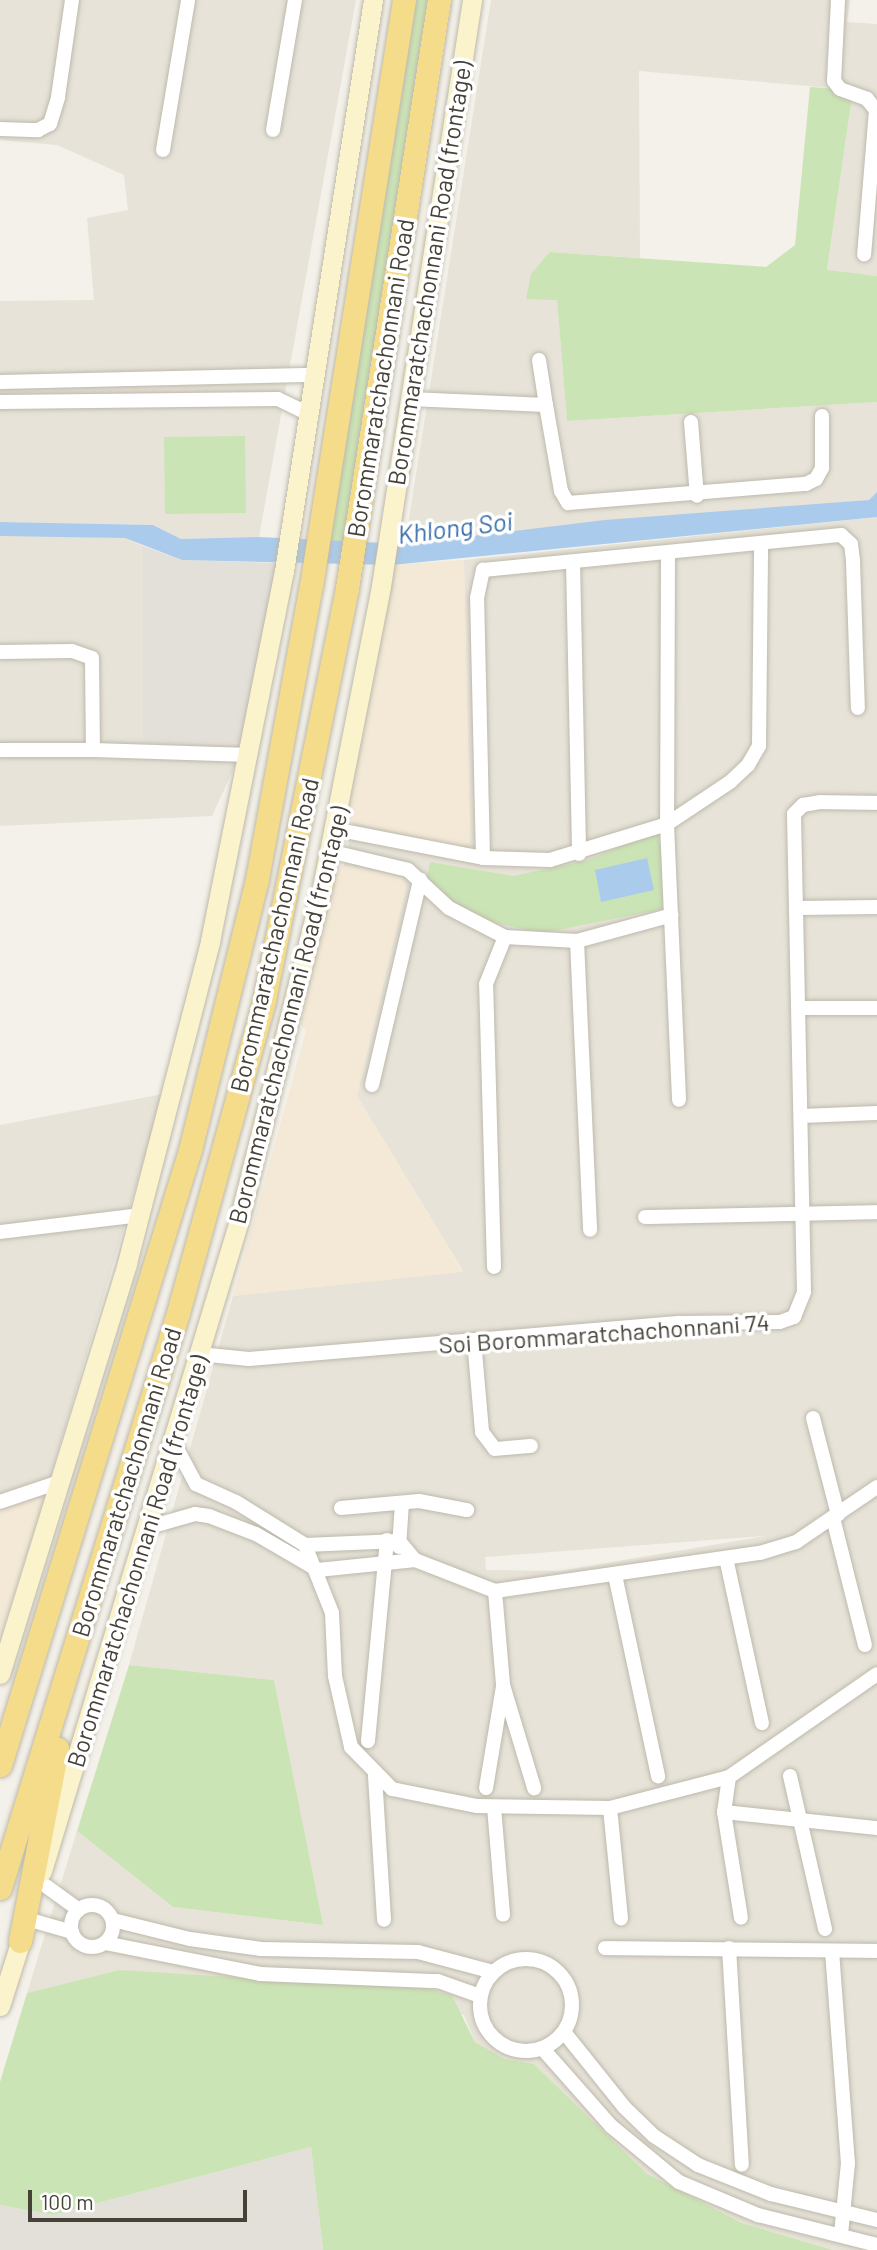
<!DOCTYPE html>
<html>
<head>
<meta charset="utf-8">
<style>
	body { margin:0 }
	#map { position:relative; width:877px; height:2250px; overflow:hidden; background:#f3f1e9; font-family:Barlow,sans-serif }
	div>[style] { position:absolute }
	.residential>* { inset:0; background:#e7e3d8 }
	.commercial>* { inset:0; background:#f3e9d6 }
	.industrial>* { inset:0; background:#e3e0da }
	.green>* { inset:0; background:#cbe4b5 }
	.water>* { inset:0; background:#aacbeb }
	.roads { filter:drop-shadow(0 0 2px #beb9ac) drop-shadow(0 0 2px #beb9ac) }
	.minor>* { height:14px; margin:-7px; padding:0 7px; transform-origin:7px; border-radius:7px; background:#fff }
	.minor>.ring { margin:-7px; padding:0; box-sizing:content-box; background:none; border:14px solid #fff; border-radius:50% }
	.secondary>* { height:19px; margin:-9.5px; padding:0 9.5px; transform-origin:9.5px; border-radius:9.5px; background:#faf3cc }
	.trunk>* { height:23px; margin:-11.5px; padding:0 11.5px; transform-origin:11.5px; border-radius:11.5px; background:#f4dc8a }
	span { translate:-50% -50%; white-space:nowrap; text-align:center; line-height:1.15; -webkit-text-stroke:7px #fff; paint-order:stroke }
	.street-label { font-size:24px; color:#464238 }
	.water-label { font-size:26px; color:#3970aa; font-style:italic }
	.scale { position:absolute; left:28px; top:2190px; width:219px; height:32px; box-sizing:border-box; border:4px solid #464238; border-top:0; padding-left:9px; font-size:21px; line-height:24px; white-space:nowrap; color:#464238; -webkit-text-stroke:5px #fff; paint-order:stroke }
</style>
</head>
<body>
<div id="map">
	<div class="residential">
		<div style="clip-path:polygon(0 0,356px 0,259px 537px,181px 539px,153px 525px,0 522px,0 301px,94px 300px,87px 218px,128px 210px,124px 175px,57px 145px,0 140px)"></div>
		<div style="clip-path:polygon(491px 0,850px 0,847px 22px,877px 24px,877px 276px,827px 271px,853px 90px,639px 71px,640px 258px,550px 252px,526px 298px,557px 299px,567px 421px,877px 402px,877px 492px,869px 500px,405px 544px)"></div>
		<div style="clip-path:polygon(evenodd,877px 517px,877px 2250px,833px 2250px,742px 2223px,646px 2174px,534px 2064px,505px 2059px,475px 2042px,464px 2015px,119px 1970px,27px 1993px,77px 1831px,173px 1907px,322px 1925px,274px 1680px,129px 1665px,233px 1296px,463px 1271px,357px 1096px,406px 887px,402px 877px,344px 866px,353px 822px,460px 847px,470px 842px,464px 560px,877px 517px,765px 1536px,560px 1571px,486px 1570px,485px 1557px,765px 1536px)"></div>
		<div style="clip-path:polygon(42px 535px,125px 538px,143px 546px,143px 742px,246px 742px,212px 816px,0 826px,0 536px)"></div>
		<div style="clip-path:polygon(163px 1094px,45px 1496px,0 1508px,0 1125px)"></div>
	</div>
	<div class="commercial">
		<div style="clip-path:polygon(464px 560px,470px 842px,460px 847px,343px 820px,392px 565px)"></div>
		<div style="clip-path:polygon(333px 864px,402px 877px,406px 887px,357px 1096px,463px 1272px,233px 1296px,306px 1031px,300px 1023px)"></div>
		<div style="clip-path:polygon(45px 1496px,0 1637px,0 1508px)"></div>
	</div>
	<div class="industrial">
		<div style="clip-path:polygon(143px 546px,182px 560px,277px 563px,246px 742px,143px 743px)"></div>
		<div style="clip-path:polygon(311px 2147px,323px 2250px,0 2250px,0 2205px,52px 2215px)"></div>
	</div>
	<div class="green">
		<div style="clip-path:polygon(412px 0,430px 0,348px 542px,327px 541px)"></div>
		<div style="clip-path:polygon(810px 87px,853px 90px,827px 270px,877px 276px,877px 402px,567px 421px,557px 300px,526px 299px,531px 274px,550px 252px,766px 267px,795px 245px)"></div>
		<div style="clip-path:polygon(245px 436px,246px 513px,165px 514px,164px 437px)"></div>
		<div style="clip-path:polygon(658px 832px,666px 887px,663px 909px,543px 933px,487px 921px,425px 886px,430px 862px,513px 876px,585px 861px)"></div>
		<div style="clip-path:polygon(129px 1665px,274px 1680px,323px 1925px,173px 1907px,77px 1831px)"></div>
		<div style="clip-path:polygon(119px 1970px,429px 1989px,452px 1996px,475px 2042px,505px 2059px,534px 2064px,647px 2174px,742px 2223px,833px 2250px,323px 2250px,311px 2147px,52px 2215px,0 2205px,0 2082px,27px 1993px)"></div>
	</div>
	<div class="water">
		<div style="clip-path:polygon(877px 492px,877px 517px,392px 565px,182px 560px,125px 538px,0 536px,0 522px,153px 525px,181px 539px,259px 537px,405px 544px,605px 520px,869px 500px)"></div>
		<div style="clip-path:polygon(647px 858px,654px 890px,601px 902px,595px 870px)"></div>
	</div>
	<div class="roads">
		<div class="minor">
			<div style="left:838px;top:0;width:81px;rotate:92.8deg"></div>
			<div style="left:834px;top:81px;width:10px;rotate:53deg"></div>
			<div style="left:840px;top:89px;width:29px;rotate:20deg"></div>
			<div style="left:867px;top:99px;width:14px;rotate:51deg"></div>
			<div style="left:876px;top:110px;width:145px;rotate:94.7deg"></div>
			<div style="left:0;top:129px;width:38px;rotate:2deg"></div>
			<div style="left:38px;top:130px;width:13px;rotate:-27deg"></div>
			<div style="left:50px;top:124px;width:28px;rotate:-73deg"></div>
			<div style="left:58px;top:97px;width:98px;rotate:-81.8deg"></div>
			<div style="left:273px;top:130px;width:132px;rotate:-80.4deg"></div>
			<div style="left:163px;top:150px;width:152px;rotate:-80.5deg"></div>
			<div style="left:539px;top:360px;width:46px;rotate:81.2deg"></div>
			<div style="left:0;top:382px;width:315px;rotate:-1.3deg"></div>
			<div style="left:410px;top:399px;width:136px;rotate:2.5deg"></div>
			<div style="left:546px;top:405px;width:87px;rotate:80.1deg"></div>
			<div style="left:561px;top:491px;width:14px;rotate:60deg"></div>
			<div style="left:568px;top:503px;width:239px;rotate:-4.6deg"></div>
			<div style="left:806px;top:484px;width:11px;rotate:-27deg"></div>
			<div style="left:816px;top:479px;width:13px;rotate:-61deg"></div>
			<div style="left:822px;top:468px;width:52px;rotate:-90deg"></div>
			<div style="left:0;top:402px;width:278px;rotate:-0.6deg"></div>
			<div style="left:278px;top:399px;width:34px;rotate:26deg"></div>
			<div style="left:691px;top:422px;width:74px;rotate:85.4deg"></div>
			<div style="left:668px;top:553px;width:271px;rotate:90.2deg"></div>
			<div style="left:667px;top:824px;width:276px;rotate:87.5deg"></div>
			<div style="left:573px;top:562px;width:292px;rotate:88.8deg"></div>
			<div style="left:0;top:652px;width:72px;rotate:-0.8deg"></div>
			<div style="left:72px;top:651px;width:21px;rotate:19deg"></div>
			<div style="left:92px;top:658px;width:92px;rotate:89.4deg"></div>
			<div style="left:93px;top:750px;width:157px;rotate:1.8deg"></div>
			<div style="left:0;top:750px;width:93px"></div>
			<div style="left:334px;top:829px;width:152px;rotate:11deg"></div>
			<div style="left:483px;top:858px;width:67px;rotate:1.7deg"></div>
			<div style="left:550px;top:860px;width:122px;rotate:-17.1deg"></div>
			<div style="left:667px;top:824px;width:76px;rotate:-33.7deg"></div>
			<div style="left:730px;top:782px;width:25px;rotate:-43deg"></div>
			<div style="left:748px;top:765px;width:22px;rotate:-60deg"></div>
			<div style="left:759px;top:746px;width:201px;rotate:-89.4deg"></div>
			<div style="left:329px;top:851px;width:81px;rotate:13.5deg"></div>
			<div style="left:408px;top:870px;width:56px;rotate:42.8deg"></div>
			<div style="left:449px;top:908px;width:63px;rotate:27.4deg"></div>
			<div style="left:505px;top:937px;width:72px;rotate:3.2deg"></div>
			<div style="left:577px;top:941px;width:98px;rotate:-15.3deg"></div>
			<div style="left:483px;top:858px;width:260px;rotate:-91.3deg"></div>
			<div style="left:477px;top:598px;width:29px;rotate:-78deg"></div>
			<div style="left:483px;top:570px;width:360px;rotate:-5.6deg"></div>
			<div style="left:841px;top:535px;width:13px;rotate:42deg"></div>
			<div style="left:851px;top:544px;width:17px;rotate:83deg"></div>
			<div style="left:853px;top:561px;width:147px;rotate:88.1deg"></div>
			<div style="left:798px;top:908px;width:79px;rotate:-0.7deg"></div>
			<div style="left:577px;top:941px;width:289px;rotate:87.4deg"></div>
			<div style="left:799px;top:1008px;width:78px"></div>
			<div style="left:372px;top:1085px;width:211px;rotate:-76.8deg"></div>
			<div style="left:801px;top:1116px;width:76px;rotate:-2.3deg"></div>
			<div style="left:645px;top:1217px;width:232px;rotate:-1.2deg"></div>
			<div style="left:0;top:1232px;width:141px;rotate:-6.9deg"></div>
			<div style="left:494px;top:1267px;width:283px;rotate:-91.6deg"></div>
			<div style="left:486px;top:984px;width:51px;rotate:-68deg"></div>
			<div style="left:474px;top:1340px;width:92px;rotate:85deg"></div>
			<div style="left:482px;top:1432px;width:21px;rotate:53deg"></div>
			<div style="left:495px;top:1449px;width:36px;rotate:-5deg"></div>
			<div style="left:199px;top:1354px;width:50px;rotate:5.7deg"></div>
			<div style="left:249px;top:1359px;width:433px;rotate:-4.8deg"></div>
			<div style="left:680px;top:1323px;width:100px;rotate:-0.6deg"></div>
			<div style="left:780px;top:1322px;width:15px;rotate:-20deg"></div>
			<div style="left:794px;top:1317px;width:27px;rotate:-68deg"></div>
			<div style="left:804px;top:1292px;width:478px;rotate:-91.2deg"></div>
			<div style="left:794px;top:814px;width:13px;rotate:-45deg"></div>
			<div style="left:803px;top:805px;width:17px;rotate:-10deg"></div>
			<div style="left:820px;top:802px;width:57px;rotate:1deg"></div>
			<div style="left:813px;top:1418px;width:100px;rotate:75.5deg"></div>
			<div style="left:173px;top:1441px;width:49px;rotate:61.9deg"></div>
			<div style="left:196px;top:1484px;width:44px;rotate:24.2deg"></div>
			<div style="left:236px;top:1502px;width:81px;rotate:31.9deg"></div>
			<div style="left:305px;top:1545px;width:73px;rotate:68.3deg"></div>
			<div style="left:332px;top:1613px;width:63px;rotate:87.3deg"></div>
			<div style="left:335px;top:1676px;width:73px;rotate:77.3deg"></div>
			<div style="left:351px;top:1747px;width:59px;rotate:45.7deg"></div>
			<div style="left:392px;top:1789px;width:87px;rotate:11.3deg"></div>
			<div style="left:477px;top:1806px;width:133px;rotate:0.9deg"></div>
			<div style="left:610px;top:1808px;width:123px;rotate:-14.6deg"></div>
			<div style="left:729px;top:1777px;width:180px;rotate:-34.8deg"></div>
			<div style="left:0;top:1502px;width:62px;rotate:-18.7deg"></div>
			<div style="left:341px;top:1508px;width:78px;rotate:-5.1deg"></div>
			<div style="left:419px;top:1501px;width:49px;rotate:10.6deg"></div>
			<div style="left:833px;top:1518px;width:131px;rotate:75.9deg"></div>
			<div style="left:146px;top:1528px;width:51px;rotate:-15.9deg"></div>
			<div style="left:195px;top:1514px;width:14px;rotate:8deg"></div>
			<div style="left:209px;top:1516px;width:50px;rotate:21deg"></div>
			<div style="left:256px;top:1534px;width:72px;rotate:30.1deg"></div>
			<div style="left:318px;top:1570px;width:98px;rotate:-5.9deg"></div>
			<div style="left:305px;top:1545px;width:94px;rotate:-2.4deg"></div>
			<div style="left:399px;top:1541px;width:25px;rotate:50deg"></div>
			<div style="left:415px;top:1560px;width:86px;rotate:21.2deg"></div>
			<div style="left:495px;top:1591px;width:268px;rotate:-8.2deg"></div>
			<div style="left:760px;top:1553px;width:38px;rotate:-17deg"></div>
			<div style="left:796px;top:1542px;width:98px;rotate:-34.2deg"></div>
			<div style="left:399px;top:1547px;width:44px;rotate:-86.1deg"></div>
			<div style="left:726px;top:1558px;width:169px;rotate:77.7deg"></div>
			<div style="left:615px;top:1575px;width:206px;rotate:77.9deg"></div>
			<div style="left:495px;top:1591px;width:94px;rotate:85.1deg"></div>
			<div style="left:503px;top:1685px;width:108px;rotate:73.2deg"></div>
			<div style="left:368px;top:1741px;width:202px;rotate:-84.6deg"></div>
			<div style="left:375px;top:1776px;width:144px;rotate:86.4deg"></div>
			<div style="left:790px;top:1776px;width:157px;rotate:77.1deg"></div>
			<div style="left:729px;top:1777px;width:35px;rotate:98deg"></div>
			<div style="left:724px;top:1812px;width:107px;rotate:80.9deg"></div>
			<div style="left:486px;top:1788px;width:103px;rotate:-80.5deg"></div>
			<div style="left:494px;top:1807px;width:108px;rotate:85.2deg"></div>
			<div style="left:610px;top:1808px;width:111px;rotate:84.3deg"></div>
			<div style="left:724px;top:1812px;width:154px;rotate:6deg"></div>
			<div style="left:39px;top:1881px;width:49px;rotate:35.9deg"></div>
			<div class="ring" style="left:71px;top:1905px;width:28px;height:28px"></div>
			<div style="left:27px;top:1919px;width:47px;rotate:16.1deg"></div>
			<div style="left:113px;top:1920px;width:79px;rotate:13.9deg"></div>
			<div style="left:190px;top:1939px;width:72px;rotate:8deg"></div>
			<div style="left:261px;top:1949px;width:157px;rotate:1.1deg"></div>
			<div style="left:418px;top:1952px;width:78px;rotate:14.9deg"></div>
			<div style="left:105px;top:1943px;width:158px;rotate:11.3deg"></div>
			<div style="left:260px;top:1974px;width:178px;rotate:2.3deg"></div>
			<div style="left:438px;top:1981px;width:45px;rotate:19.7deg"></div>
			<div style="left:605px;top:1948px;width:272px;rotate:0.6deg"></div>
			<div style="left:729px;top:1948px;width:217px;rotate:86.6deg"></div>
			<div style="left:832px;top:1951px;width:213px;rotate:85.7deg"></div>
			<div style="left:848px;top:2163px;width:71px;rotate:95.6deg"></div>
			<div class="ring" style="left:480px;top:1959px;width:78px;height:78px"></div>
			<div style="left:564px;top:2032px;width:96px;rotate:51.3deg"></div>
			<div style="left:624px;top:2107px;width:42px;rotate:44deg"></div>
			<div style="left:654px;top:2136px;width:53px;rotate:33.4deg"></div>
			<div style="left:698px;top:2165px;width:79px;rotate:21.7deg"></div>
			<div style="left:771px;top:2194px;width:109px;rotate:13.8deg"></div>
			<div style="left:542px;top:2048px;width:104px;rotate:48.5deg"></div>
			<div style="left:611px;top:2126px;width:88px;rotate:39.5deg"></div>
			<div style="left:679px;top:2182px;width:86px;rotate:22.7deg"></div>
			<div style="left:758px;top:2215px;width:123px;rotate:14.1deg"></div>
		</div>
		<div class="secondary">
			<div style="left:0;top:1674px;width:430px;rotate:-72.8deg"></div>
			<div style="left:127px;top:1263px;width:333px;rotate:-75.5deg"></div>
			<div style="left:210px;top:941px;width:377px;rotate:-78.7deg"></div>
			<div style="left:284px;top:571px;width:578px;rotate:-81.14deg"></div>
			<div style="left:42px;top:1871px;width:676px;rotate:-73.15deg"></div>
			<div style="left:238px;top:1224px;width:352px;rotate:-76deg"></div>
			<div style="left:323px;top:882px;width:302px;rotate:-78.9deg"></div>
			<div style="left:381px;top:586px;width:593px;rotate:-81.17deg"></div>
			<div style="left:0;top:2006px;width:83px;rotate:-72.4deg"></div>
		</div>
		<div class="trunk">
			<div style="left:0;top:1765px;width:644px;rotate:-72.83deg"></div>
			<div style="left:190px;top:1150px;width:279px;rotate:-76.1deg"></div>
			<div style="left:257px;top:879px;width:298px;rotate:-79.6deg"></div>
			<div style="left:311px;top:586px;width:593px;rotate:-80.98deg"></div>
			<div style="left:0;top:1888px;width:602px;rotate:-72.8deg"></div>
			<div style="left:178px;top:1313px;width:325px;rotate:-74.6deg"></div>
			<div style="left:264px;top:1000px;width:420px;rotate:-78.6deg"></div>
			<div style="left:347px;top:588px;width:595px;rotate:-81.11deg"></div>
			<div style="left:20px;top:1941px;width:196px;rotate:-79.1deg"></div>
		</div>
	</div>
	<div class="street-label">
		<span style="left:429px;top:273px;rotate:-81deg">Borommaratchachonnani Road (frontage)</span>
		<span style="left:380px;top:378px;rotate:-81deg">Borommaratchachonnani Road</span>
		<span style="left:274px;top:935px;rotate:-77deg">Borommaratchachonnani Road</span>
		<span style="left:288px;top:1015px;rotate:-76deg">Borommaratchachonnani Road (frontage)</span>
		<span style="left:604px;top:1333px;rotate:-4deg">Soi Borommaratchachonnani 74</span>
		<span style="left:126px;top:1482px;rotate:-73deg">Borommaratchachonnani Road</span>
		<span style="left:137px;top:1561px;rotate:-73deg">Borommaratchachonnani Road (frontage)</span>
	</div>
	<div class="water-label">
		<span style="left:455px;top:527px;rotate:-7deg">Khlong Soi</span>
	</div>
	<div class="scale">100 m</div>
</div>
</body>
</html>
